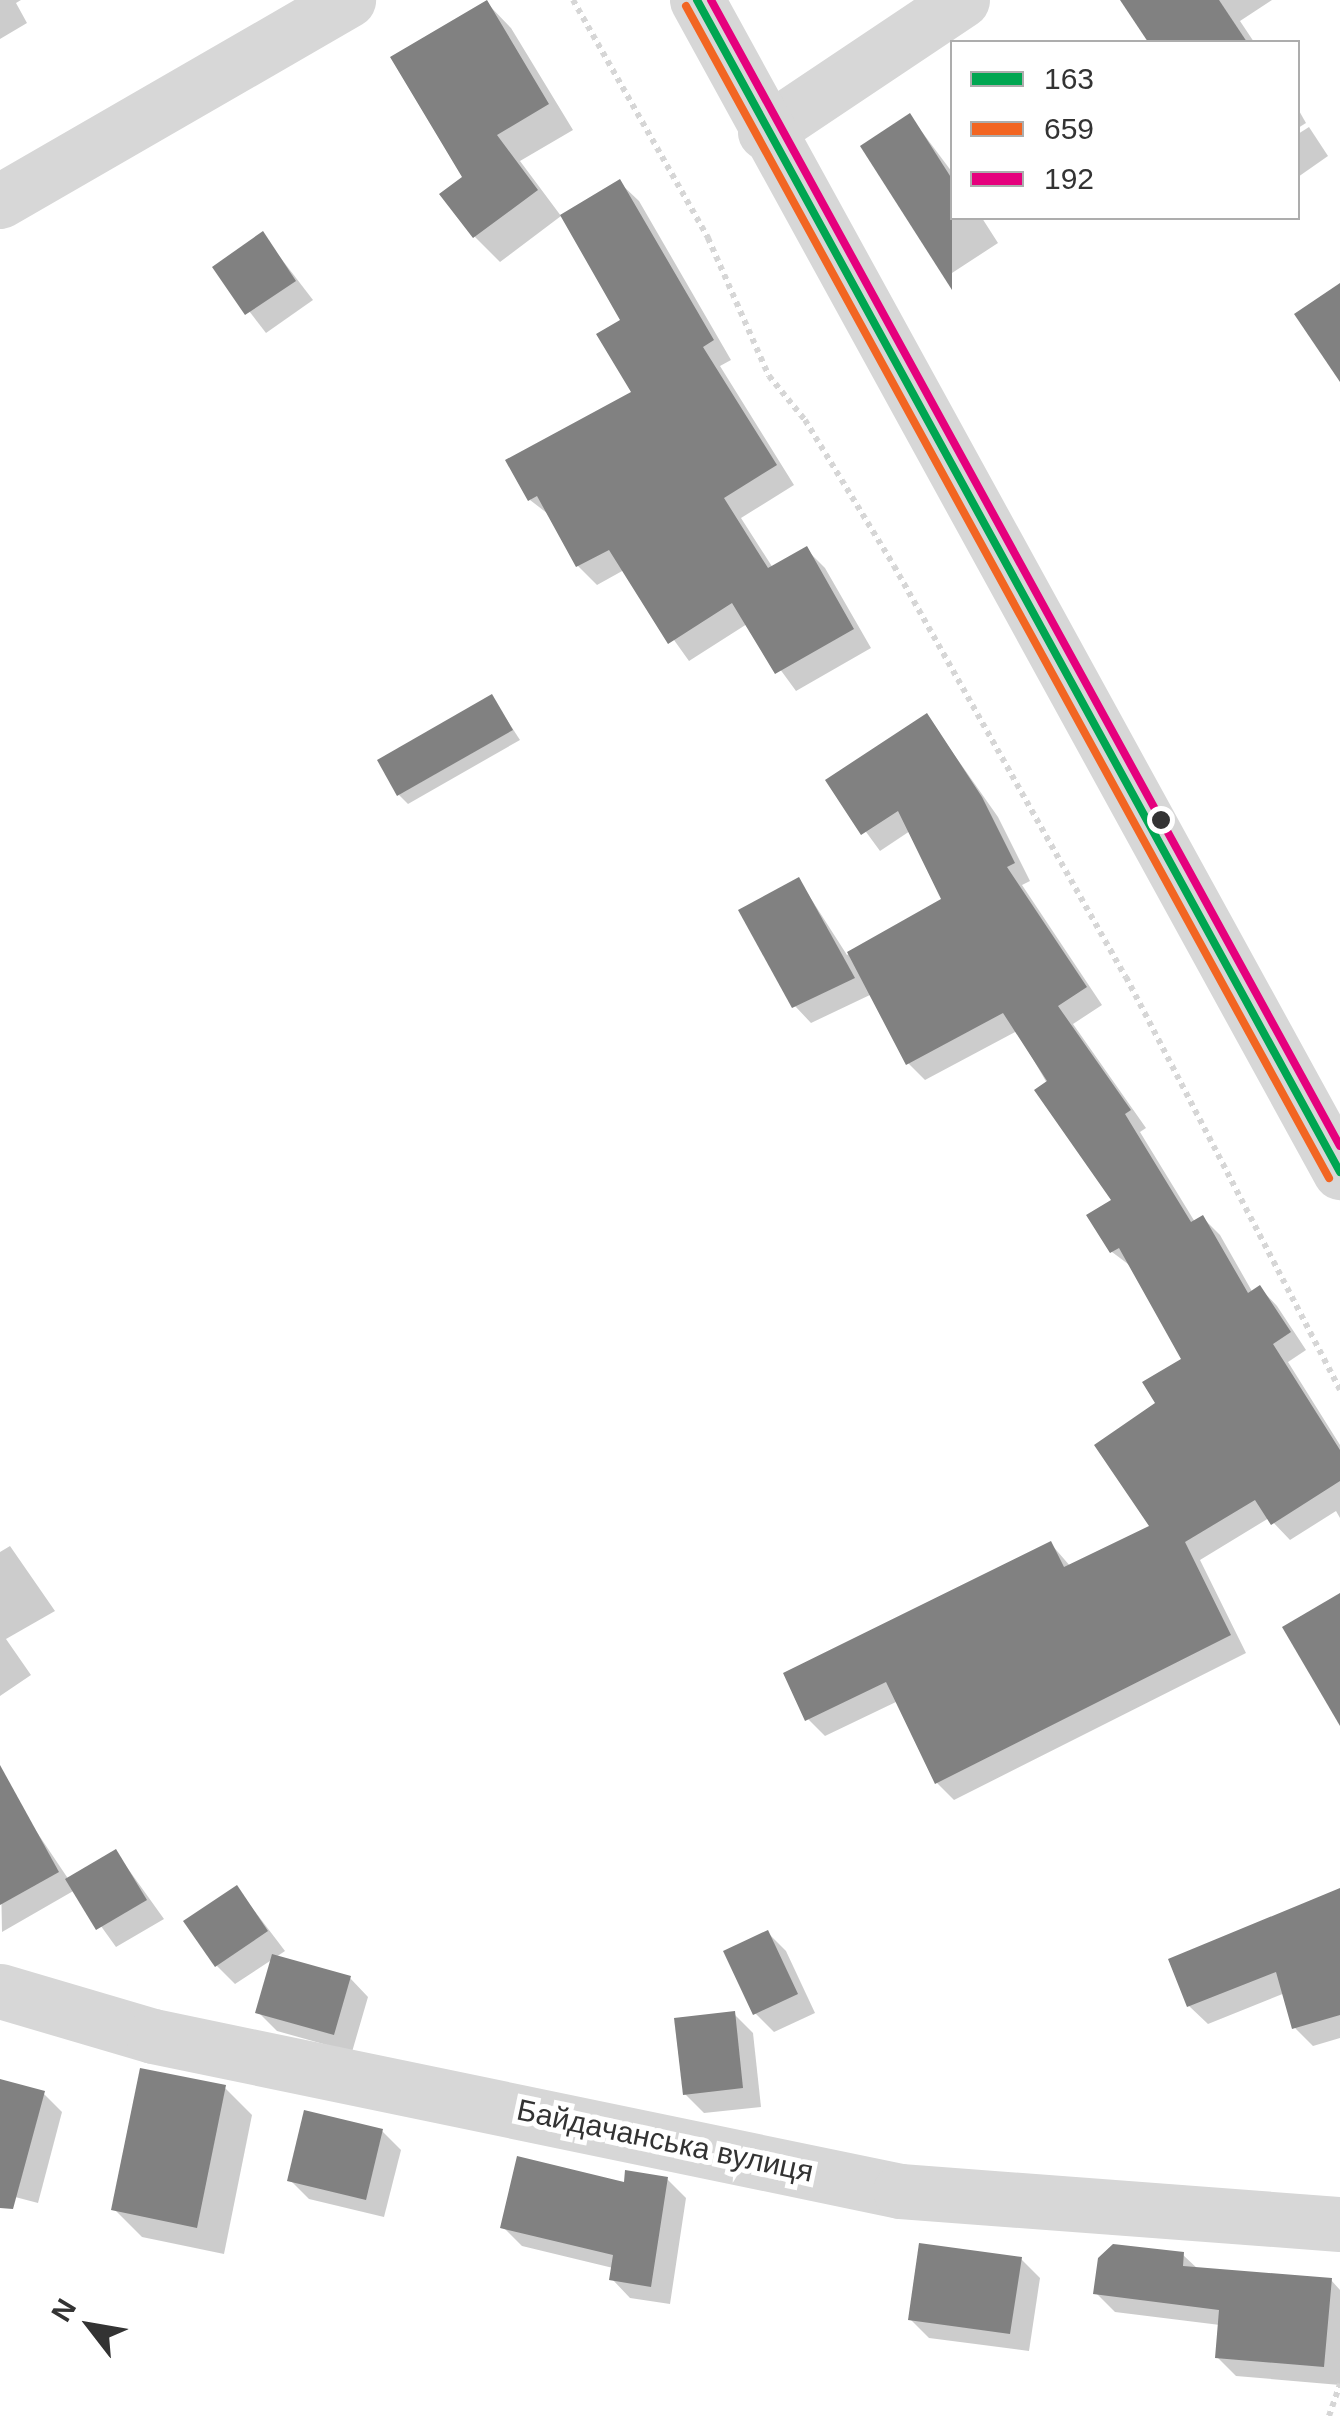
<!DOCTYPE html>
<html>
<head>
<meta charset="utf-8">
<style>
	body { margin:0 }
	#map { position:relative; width:1340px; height:2416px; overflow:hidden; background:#fff; font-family:Arial,sans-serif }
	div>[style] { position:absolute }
	.shadow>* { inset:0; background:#0003 }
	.building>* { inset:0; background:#818181 }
	.path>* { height:6px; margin-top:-3px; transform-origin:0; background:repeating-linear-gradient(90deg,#d6d6d6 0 5px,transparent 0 10px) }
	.minor>* { height:55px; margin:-27.5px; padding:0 27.5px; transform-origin:27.5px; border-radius:27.5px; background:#d7d7d7 }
	.tertiary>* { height:55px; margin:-27.5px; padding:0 27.5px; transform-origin:27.5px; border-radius:27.5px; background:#d7d7d7 }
	.bus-1>* { height:8px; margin:-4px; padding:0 4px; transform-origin:4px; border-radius:4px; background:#00a651 }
	.bus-2>* { height:8px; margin:-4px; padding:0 4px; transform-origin:4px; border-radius:4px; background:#f26522 }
	.bus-3>* { height:8px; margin:-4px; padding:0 4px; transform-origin:4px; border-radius:4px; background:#e5007d }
	.dots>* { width:28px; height:28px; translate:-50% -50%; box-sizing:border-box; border:5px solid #fff; border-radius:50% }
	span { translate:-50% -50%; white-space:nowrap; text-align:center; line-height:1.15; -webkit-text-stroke:10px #fff; paint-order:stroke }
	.street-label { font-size:30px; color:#333 }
	.legend { position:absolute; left:950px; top:40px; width:350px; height:180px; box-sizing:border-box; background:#fff; border:2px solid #adadad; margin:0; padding:12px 18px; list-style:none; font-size:30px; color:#333 }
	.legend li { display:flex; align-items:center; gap:20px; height:50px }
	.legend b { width:50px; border:2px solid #adadad }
	.north { position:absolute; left:40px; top:2276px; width:100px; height:100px; -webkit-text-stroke:8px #fff; paint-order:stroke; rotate:301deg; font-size:28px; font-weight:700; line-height:40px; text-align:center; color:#333 }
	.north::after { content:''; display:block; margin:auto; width:35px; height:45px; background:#333; clip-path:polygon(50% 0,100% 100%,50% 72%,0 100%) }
</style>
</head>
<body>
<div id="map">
	<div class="shadow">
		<div style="clip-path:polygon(0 0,21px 0,16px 3px,27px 23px,0 39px)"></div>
		<div style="clip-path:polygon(1123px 0,1272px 0,1240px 21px,1254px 42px,1151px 42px)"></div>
		<div style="clip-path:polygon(486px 2px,511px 28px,573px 130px,520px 161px,561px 216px,500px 262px,475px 237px,465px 177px)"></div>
		<div style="clip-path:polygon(1298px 109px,1306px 123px,1298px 128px)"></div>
		<div style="clip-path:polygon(910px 116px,952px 172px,952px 218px,982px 218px,998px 243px,952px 273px)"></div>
		<div style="clip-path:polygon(1309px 127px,1328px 156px,1298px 177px,1298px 134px)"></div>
		<div style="clip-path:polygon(620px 183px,639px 201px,731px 360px,720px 366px,794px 485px,741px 518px,773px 568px,806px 549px,825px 568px,871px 648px,796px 691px,747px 624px,689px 661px,624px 570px,597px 585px,578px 566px,552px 517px,530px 500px,635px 393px,624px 320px)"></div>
		<div style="clip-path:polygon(263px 235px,313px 300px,266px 333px,215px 267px)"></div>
		<div style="clip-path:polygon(492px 697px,520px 740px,408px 804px,399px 795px)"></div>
		<div style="clip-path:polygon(927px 716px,998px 817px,1030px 881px,1022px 885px,1102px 1005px,1073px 1024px,1146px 1128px,1140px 1132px,1195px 1222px,1203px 1218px,1220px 1235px,1253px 1293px,1260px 1288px,1277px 1306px,1306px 1350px,1288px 1362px,1340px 1445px,1340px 1518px,1336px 1511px,1290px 1540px,1269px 1518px,1200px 1560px,1246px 1653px,954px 1800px,937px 1783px,898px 1701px,825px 1736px,808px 1719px,1051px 1544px,1071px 1567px,1153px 1527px,1159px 1404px,1184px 1360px,1132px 1267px,1112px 1252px,1090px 1215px,1114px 1200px,1017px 1031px,925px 1080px,908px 1063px,872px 994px,811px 1023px,795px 1006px,799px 880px,847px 955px,944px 900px,910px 831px,880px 851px,828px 780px)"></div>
		<div style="clip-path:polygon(10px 1546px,55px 1611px,6px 1639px,31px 1675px,0 1696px,0 1552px)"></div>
		<div style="clip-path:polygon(24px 1813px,69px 1880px,116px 1852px,164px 1919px,116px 1947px,75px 1890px,2px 1932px,0 1826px)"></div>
		<div style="clip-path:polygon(237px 1888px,285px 1951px,276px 1957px,350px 1978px,368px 1997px,352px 2052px,277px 2031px,258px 2012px,273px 1959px,235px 1984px,217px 1966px)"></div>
		<div style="clip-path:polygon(1340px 1891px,1340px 2038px,1313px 2046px,1295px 2028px,1285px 1993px,1208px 2024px,1189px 2006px)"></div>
		<div style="clip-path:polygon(768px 1933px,786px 1951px,815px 2013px,774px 2032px,755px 2013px)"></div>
		<div style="clip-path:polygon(734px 2014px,753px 2033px,761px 2107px,704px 2113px,685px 2094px)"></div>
		<div style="clip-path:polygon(0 2082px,43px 2093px,62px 2112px,38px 2203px,0 2193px)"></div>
		<div style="clip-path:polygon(225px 2088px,252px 2115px,224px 2254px,142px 2237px,114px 2209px)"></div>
		<div style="clip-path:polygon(382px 2131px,401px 2150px,384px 2217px,309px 2199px,290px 2180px)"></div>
		<div style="clip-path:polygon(667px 2179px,686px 2198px,670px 2304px,630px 2298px,612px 2279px,613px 2268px,522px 2246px,503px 2227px,626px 2185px)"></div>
		<div style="clip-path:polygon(1183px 2255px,1198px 2269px,1331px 2280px,1340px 2290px,1340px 2385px,1236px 2376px,1217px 2357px,1220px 2325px,1115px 2312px,1096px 2293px)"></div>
		<div style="clip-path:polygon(1021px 2259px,1040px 2278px,1029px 2351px,929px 2338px,910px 2319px)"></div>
	</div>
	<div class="building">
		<div style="clip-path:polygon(487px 0,549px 104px,497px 135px,538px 190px,473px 238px,439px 194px,462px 177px,390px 57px)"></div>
		<div style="clip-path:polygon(1120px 0,1219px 0,1247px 42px,1148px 42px)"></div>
		<div style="clip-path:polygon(910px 113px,952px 179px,952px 290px,860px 146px)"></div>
		<div style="clip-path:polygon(620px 179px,714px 340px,703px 347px,777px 465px,724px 498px,768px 568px,807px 546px,854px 629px,775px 674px,732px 603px,668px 644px,609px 550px,576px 567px,537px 496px,528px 501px,505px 460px,631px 392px,596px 334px,620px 320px,560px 215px)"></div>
		<div style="clip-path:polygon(263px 231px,296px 281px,245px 315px,212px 267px)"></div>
		<div style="clip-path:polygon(1340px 283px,1340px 382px,1294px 314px)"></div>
		<div style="clip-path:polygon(492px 694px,513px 730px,397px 796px,377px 760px)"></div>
		<div style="clip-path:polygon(927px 713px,982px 797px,1015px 863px,1007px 867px,1087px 987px,1058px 1006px,1131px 1110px,1125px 1114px,1191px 1222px,1203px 1215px,1248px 1293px,1260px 1285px,1291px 1332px,1273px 1344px,1340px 1450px,1340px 1481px,1271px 1525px,1255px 1500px,1185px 1542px,1231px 1635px,935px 1784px,886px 1682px,805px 1721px,783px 1673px,1051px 1541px,1064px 1567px,1149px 1526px,1094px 1445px,1155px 1403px,1142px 1382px,1181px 1359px,1119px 1248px,1110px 1253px,1086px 1215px,1111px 1200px,1034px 1090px,1047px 1081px,1003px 1013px,906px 1065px,847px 952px,941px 899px,898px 811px,861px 835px,825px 780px)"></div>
		<div style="clip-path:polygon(799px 877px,855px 978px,792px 1008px,738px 910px)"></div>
		<div style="clip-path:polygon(1340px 1593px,1340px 1726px,1282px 1627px)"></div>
		<div style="clip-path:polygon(0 1765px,59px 1872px,0 1905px)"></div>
		<div style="clip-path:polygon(116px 1849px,147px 1900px,96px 1930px,65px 1879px)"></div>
		<div style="clip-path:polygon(237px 1885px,268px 1931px,215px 1967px,183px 1921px)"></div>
		<div style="clip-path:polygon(1340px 1888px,1340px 2015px,1292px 2029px,1276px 1972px,1187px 2007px,1168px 1959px)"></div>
		<div style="clip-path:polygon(768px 1930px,798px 1994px,753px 2015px,723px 1951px)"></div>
		<div style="clip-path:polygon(272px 1954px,351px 1976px,334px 2035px,255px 2013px)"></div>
		<div style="clip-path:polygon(735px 2011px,743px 2088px,683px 2095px,674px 2018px)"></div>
		<div style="clip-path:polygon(140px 2068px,226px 2085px,197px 2228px,111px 2210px)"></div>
		<div style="clip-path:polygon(0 2079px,45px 2091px,13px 2209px,0 2208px)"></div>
		<div style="clip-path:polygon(304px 2110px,383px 2129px,366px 2200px,287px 2181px)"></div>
		<div style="clip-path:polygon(517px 2156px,624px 2182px,625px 2170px,668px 2177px,651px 2287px,609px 2280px,613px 2255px,500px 2228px)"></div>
		<div style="clip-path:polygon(919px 2243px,1022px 2257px,1010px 2334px,908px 2320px)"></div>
		<div style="clip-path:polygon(1113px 2244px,1184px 2252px,1183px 2266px,1332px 2278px,1324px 2367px,1215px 2358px,1219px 2310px,1093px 2294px,1098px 2258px)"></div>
	</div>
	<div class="path">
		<div style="left:573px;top:0;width:274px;rotate:60.4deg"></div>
		<div style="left:708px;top:238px;width:151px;rotate:66.2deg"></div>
		<div style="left:769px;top:376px;width:57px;rotate:50.7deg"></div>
		<div style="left:805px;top:420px;width:171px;rotate:58.6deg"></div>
		<div style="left:894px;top:566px;width:472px;rotate:60.6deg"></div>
		<div style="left:1126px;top:977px;width:465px;rotate:62.6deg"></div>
		<div style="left:1329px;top:2416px;width:34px;rotate:-71deg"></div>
	</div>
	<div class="minor">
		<div style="left:765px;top:132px;width:237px;rotate:-33.8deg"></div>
		<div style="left:0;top:201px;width:402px;rotate:-30deg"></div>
		<div style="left:0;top:1991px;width:159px;rotate:16.4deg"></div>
		<div style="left:153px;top:2036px;width:763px;rotate:11.72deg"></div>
		<div style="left:900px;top:2191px;width:441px;rotate:4.3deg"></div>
	</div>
	<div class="tertiary">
		<div style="left:697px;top:0;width:1337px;rotate:61.25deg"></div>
	</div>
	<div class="bus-1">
		<div style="left:697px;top:0;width:1337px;rotate:61.25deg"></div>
	</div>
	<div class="bus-2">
		<div style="left:686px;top:6px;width:1337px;rotate:61.25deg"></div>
	</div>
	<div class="bus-3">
		<div style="left:711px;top:0;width:1307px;rotate:61.24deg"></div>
	</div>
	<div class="dots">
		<div style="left:1161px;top:820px;background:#333"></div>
	</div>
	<div class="street-label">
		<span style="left:665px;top:2141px;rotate:12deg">Байдачанська вулиця</span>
	</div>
	<ul class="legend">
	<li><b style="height:12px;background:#00a651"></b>163</li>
	<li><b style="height:12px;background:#f26522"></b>659</li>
	<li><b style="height:12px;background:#e5007d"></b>192</li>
	</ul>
	<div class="north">N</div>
</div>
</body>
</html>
